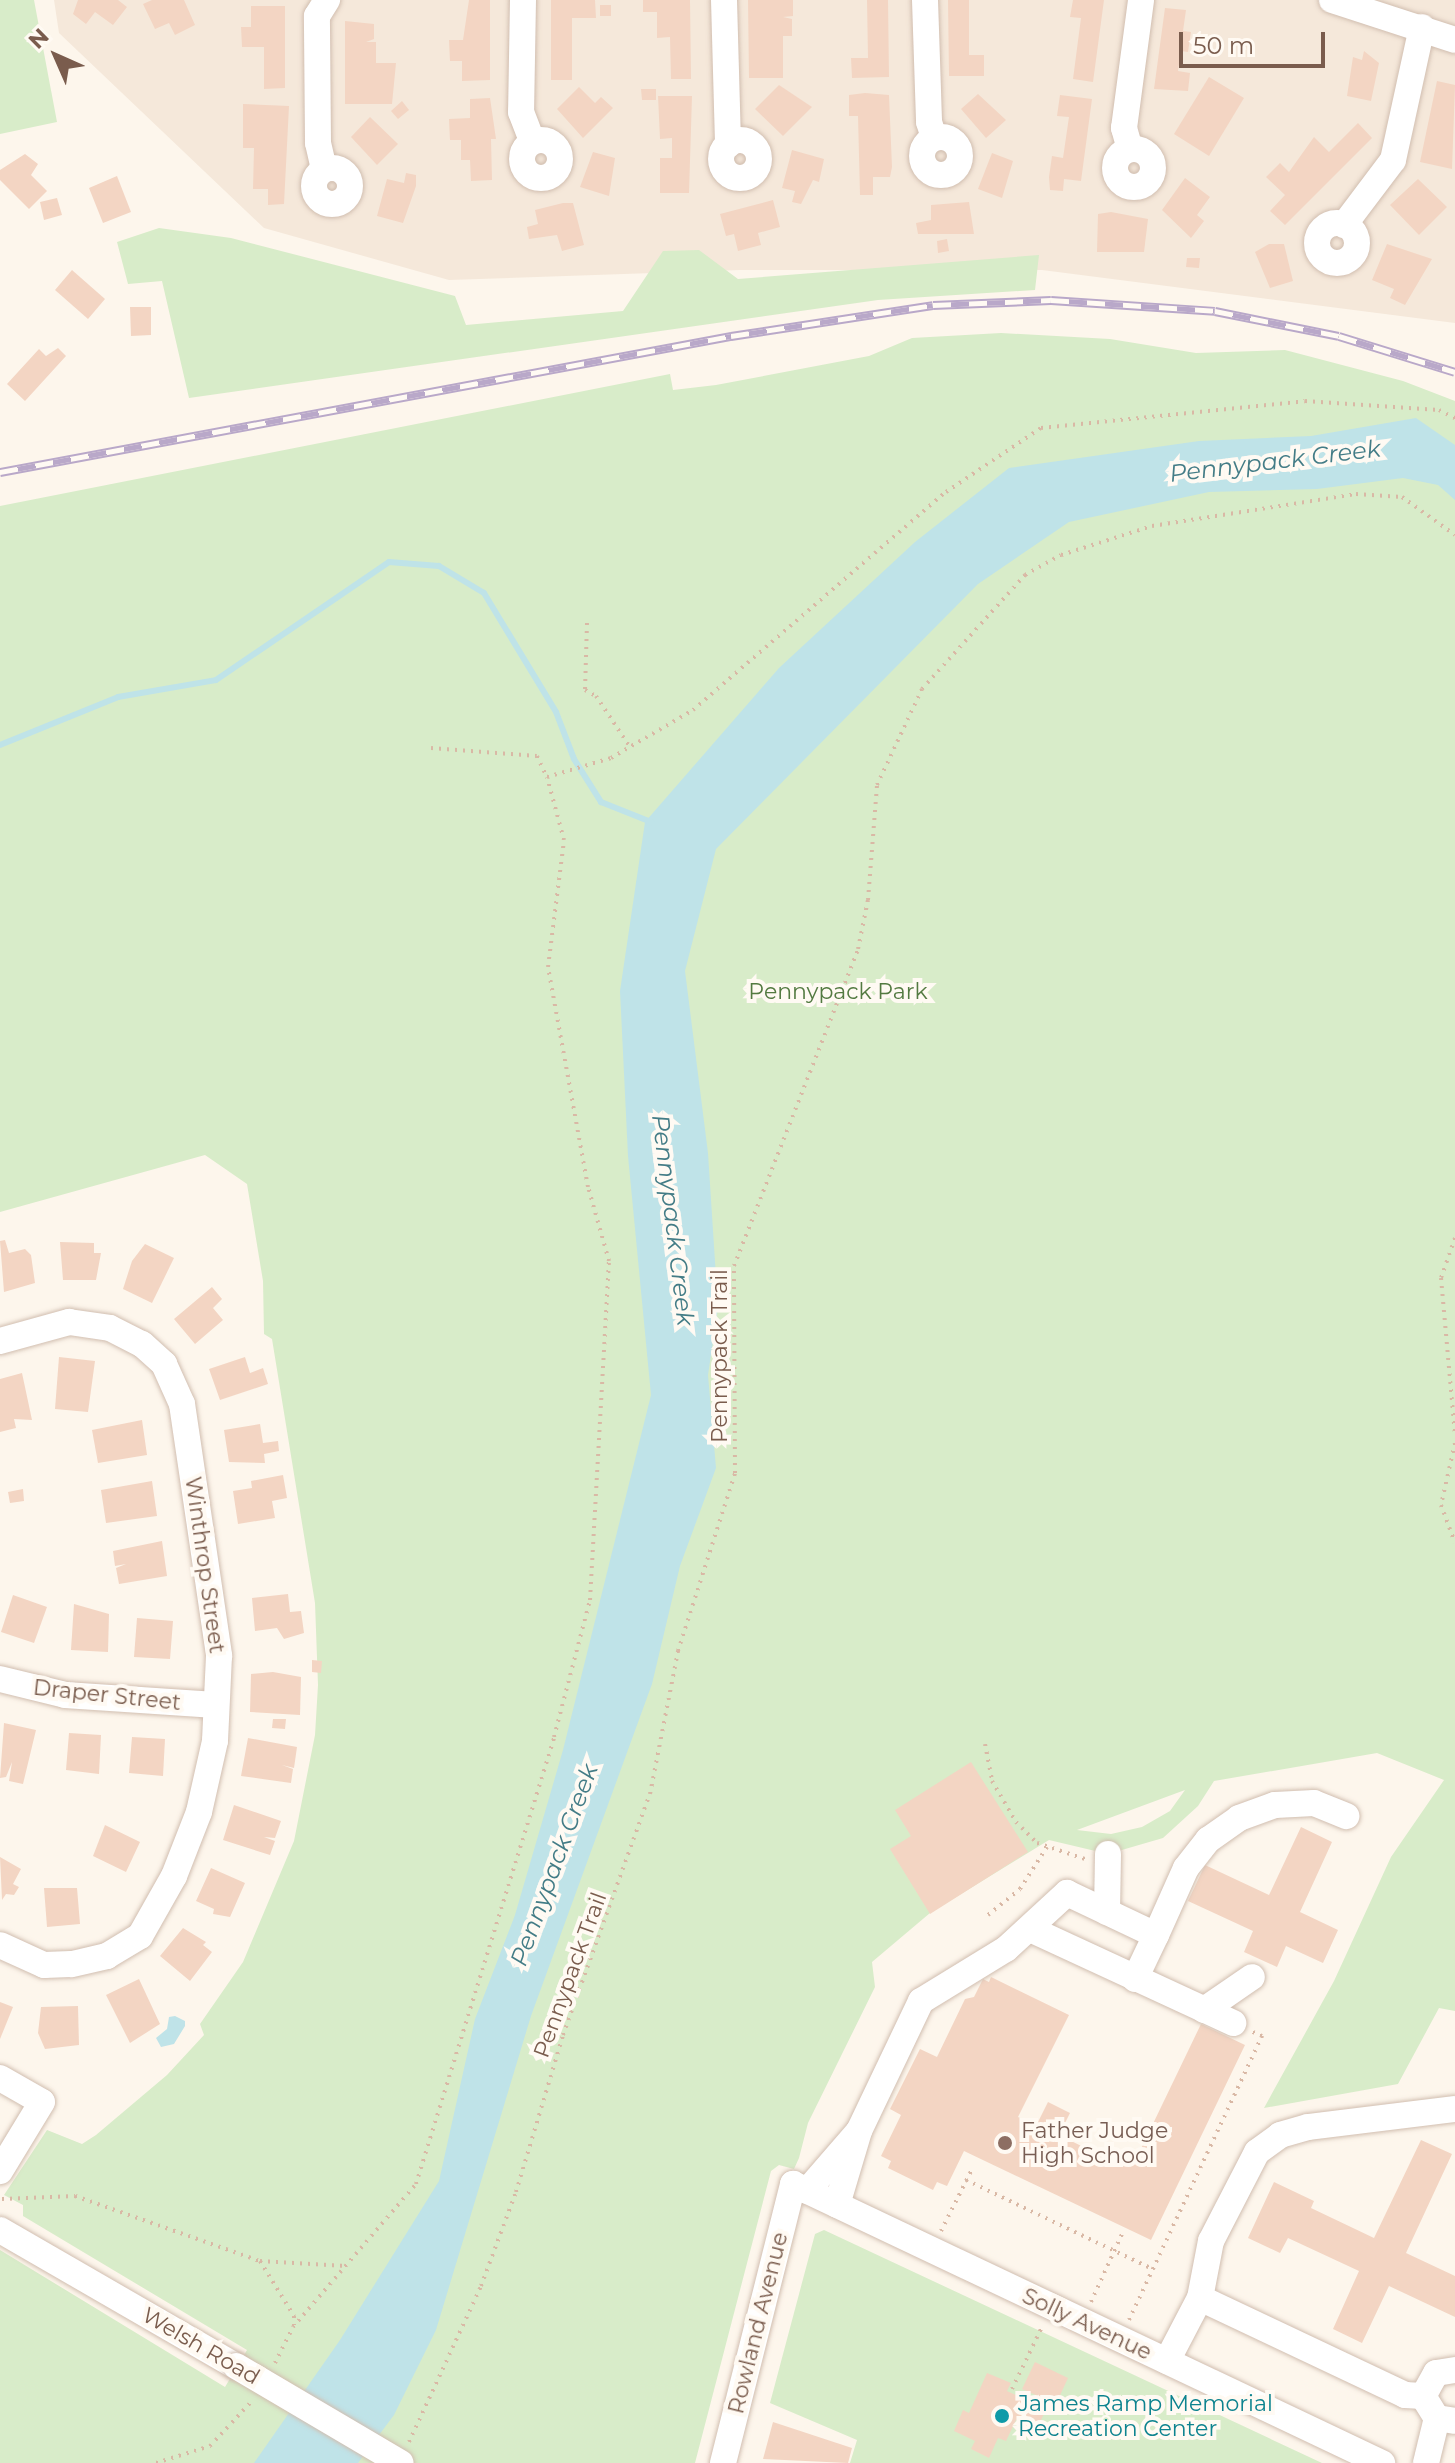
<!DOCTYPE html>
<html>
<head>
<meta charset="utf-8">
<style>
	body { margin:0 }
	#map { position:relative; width:1455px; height:2463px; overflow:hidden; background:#fdf6ec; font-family:Montserrat,sans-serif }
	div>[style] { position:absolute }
	.residential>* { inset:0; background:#f5e8da }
	.green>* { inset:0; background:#d8ecc9 }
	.water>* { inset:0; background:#bfe3e8 }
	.stream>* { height:6px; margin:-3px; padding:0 3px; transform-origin:3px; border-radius:3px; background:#bfe3e8 }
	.building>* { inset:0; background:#f3d5c3 }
	.path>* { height:4px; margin-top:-2px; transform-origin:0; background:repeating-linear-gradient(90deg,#d9b8a5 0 2px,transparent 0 8px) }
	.roads { filter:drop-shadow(0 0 2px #d1beb0) drop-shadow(0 0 2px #d1beb0) }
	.minor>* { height:26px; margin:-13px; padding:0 13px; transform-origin:13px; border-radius:13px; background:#fff }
	.minor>.ring { margin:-13px; padding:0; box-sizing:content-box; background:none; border:26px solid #fff; border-radius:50% }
	.rail>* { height:9px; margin-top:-4.5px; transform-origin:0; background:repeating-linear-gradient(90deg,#fffaf3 0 18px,#b9a8c9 0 36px); box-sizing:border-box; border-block:2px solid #b9a8c9 }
	.bridges { filter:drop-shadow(0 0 2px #d1beb0) drop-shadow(0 0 2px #d1beb0) }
	.minor-bridge>* { height:26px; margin:-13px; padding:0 13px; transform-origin:13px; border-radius:13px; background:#fff }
	.dots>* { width:22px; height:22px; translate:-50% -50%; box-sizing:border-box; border:4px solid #fffaf3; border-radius:50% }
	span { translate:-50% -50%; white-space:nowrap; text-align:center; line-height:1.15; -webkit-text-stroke:8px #fffaf3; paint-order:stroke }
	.park-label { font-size:22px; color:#537a41 }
	.street-label { font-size:22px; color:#7a5c4d }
	.education-label { font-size:22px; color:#785e54 }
	.left { translate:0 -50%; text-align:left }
	.culture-label { font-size:22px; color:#0d838f }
	.water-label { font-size:24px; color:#437c86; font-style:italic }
	.north { position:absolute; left:16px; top:16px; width:80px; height:80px; -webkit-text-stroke:6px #fffaf3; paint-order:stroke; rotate:315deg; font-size:22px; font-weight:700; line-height:32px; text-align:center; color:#7a5c4d }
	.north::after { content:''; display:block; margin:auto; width:28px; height:36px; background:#7a5c4d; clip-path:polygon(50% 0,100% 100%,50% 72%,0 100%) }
	.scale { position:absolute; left:1179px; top:32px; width:146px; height:36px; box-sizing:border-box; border:4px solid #7a5c4d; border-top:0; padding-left:10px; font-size:24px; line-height:28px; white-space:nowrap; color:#7a5c4d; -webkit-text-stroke:6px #fffaf3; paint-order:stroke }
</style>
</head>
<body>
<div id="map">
	<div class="residential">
		<div style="clip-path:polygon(54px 0,1455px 0,1455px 323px,1042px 270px,740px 270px,449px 280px,264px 228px,59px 33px)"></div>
	</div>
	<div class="green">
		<div style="clip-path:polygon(0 0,34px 0,57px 122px,0 134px)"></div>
		<div style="clip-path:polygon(159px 228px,231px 238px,455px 296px,466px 325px,623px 311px,663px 251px,699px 250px,738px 279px,1039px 255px,1035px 290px,878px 300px,189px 398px,162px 281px,128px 284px,117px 242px)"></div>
		<div style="clip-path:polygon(evenodd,1001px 333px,1110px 339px,1196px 353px,1285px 350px,1403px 381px,1455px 401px,1455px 2011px,1439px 2008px,1398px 2084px,1264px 2108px,1334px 1981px,1391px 1857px,1444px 1780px,1377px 1753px,1214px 1781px,1198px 1806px,1163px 1838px,1108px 1854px,1049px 1840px,930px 1913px,872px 1962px,875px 1987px,808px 2123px,799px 2158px,794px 2169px,779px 2165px,771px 2171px,695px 2463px,0 2463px,0 2250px,225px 2387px,247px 2350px,23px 2216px,23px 2205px,4px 2195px,47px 2130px,82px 2144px,96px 2135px,167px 2075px,204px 2035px,200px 2024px,243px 1962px,294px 1841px,315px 1735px,318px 1685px,315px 1603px,272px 1339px,264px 1334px,263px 1281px,247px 1184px,205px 1155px,0 1212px,0 506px,670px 374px,673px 390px,716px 385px,869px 356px,912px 338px,1001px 333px,1185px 1790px,1170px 1811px,1142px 1827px,1111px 1834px,1077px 1830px,1185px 1790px)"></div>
		<div style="clip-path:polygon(824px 2230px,1322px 2463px,850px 2463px,857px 2440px,770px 2403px,815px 2234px)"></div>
	</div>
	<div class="water">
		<div style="clip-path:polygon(1416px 418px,1455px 445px,1455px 500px,1438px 485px,1403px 478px,1317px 489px,1209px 492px,1069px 522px,978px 584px,716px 849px,685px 971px,708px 1153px,718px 1308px,708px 1375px,716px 1468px,680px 1566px,652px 1684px,531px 2016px,436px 2330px,394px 2415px,358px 2463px,254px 2463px,340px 2340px,439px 2181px,475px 2019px,515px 1915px,563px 1750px,651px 1395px,628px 1156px,620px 991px,645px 822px,779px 668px,915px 542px,1009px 468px,1199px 441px,1311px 436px)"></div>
		<div style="clip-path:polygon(175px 2016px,185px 2021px,185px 2026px,174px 2044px,161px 2047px,156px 2038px,167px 2029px,169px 2017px)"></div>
	</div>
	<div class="stream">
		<div style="left:0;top:745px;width:127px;rotate:-22.1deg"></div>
		<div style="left:118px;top:697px;width:99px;rotate:-9.8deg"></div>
		<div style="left:216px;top:680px;width:209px;rotate:-34.3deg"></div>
		<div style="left:389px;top:562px;width:50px;rotate:4.6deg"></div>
		<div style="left:439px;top:566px;width:52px;rotate:31deg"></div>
		<div style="left:484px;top:593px;width:139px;rotate:58.8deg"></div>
		<div style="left:556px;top:712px;width:50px;rotate:69deg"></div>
		<div style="left:574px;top:759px;width:51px;rotate:57.9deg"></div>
		<div style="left:601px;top:802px;width:54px;rotate:21.8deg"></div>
	</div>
	<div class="building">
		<div style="clip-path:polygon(78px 0,118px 0,127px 7px,113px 25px,95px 12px,86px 24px,73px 14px)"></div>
		<div style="clip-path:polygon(152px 0,184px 0,195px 25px,175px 35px,169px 23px,155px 29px,143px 4px)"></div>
		<div style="clip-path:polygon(469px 0,490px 0,490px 80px,462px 81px,462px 61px,450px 61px,449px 40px,463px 40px)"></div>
		<div style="clip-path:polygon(551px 0,595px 0,596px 18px,572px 18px,572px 80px,551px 80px)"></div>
		<div style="clip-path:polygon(643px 0,690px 0,691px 79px,671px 79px,670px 37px,657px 38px,657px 12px,643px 12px)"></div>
		<div style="clip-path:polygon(748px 0,793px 0,793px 16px,783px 17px,792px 19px,792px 36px,783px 36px,783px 78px,749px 78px)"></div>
		<div style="clip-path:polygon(867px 0,888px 0,889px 77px,852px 78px,851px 58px,868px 58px)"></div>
		<div style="clip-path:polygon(948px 0,969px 0,969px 55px,984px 55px,984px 76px,949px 76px)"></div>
		<div style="clip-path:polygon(1073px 0,1104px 0,1093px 82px,1073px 79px,1081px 18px,1070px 17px)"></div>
		<div style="clip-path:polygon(600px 5px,611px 5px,611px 16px,600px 16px)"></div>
		<div style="clip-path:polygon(251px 6px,285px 6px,285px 88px,264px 89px,264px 47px,242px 47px,241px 27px,251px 27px)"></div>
		<div style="clip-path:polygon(1165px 8px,1186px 10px,1183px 31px,1191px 32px,1188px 52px,1181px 51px,1178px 71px,1190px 73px,1188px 91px,1154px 89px)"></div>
		<div style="clip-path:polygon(345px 21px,374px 24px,374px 39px,366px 42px,376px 42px,376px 63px,396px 63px,392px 104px,345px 104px)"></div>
		<div style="clip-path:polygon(1364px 51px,1379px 63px,1371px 101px,1347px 96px,1353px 57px,1362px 60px)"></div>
		<div style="clip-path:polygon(1209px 77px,1244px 98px,1209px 156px,1174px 134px)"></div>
		<div style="clip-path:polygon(1437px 81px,1455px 85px,1452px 169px,1420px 162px)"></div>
		<div style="clip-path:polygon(779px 85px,812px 107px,783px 136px,755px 109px)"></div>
		<div style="clip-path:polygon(579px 87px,595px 103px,601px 97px,613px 108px,583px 138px,557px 109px)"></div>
		<div style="clip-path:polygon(641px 89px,656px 89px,656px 100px,642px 100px)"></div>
		<div style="clip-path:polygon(865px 93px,889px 95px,892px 167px,890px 177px,873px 177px,873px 195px,860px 195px,858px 116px,849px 116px,849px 95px)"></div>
		<div style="clip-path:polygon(978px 94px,1006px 120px,986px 138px,961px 109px)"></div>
		<div style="clip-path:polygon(1060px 95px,1092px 99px,1081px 181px,1064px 179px,1063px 191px,1050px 190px,1049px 177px,1052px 156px,1063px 158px,1069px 117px,1057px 116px)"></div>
		<div style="clip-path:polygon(658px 96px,692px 96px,689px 193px,660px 193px,660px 158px,672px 158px,672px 138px,660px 139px)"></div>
		<div style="clip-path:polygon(490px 98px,496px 139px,491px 139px,492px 180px,471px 181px,470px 160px,461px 160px,461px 140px,450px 140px,449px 119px,470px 118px,470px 99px)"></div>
		<div style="clip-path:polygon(402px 101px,409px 110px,398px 119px,391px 111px)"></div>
		<div style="clip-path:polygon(243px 104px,289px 106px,284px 204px,268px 205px,268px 189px,253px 189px,254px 148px,243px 148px)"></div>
		<div style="clip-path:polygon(370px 117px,398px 144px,377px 165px,351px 137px)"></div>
		<div style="clip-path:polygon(1358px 123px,1372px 138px,1285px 225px,1270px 211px,1285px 195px,1266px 177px,1280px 163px,1289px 172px,1314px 137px,1329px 152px)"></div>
		<div style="clip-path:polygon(792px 150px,824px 159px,819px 182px,813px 180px,801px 204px,792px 202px,795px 191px,782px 188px)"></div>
		<div style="clip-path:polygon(593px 152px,615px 158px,609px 196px,580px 187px)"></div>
		<div style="clip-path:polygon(992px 153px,1013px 161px,1002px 198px,978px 189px)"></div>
		<div style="clip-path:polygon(25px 154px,38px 164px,31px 175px,47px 191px,29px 209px,0 180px,0 170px)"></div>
		<div style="clip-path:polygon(406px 173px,416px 175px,416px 186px,403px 223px,377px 216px,387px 179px,404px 183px)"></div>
		<div style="clip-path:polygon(117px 176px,131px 212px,103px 223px,89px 188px)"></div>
		<div style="clip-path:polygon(1185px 178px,1210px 197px,1197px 215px,1204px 221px,1191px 238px,1162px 210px)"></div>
		<div style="clip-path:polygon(1418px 179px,1447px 207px,1419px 235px,1390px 205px)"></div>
		<div style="clip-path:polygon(57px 198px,62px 215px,44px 220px,40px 202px)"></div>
		<div style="clip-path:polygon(773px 200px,780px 227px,758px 233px,761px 245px,738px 251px,734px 234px,726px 236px,720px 214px)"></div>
		<div style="clip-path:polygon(969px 202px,974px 234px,918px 234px,916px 223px,931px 220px,931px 205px)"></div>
		<div style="clip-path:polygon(563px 203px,573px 203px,584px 245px,562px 251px,557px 235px,529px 239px,527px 227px,538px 224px,535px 210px)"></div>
		<div style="clip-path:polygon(1111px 212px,1148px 219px,1144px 252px,1097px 252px,1098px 214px)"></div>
		<div style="clip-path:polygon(947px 239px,949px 251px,938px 253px,937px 241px)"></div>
		<div style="clip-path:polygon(1269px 244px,1284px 244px,1293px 281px,1270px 288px,1255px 252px)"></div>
		<div style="clip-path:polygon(1387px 244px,1432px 259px,1405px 305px,1390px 298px,1394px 289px,1372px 280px)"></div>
		<div style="clip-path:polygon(1187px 258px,1200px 258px,1199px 268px,1186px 267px)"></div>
		<div style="clip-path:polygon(72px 270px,105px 299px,88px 319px,55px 290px)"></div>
		<div style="clip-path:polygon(130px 307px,151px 307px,151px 335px,131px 336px)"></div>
		<div style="clip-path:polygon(58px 348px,66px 356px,25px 401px,7px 384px,39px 349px,46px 356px)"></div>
		<div style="clip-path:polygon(5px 1240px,9px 1253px,25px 1249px,31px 1255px,35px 1283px,4px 1292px,0 1241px)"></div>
		<div style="clip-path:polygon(60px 1242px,94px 1243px,94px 1253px,101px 1253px,96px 1280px,63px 1280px)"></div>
		<div style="clip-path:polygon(145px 1244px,174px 1258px,152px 1303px,123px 1289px,132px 1261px)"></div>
		<div style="clip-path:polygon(212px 1287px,222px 1299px,213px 1308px,223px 1320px,195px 1344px,174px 1319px)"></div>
		<div style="clip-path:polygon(59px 1357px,95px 1361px,88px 1412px,55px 1409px)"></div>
		<div style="clip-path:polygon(245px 1357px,250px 1373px,263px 1368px,268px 1384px,220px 1400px,209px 1369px)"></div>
		<div style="clip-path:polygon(22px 1373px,32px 1420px,14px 1419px,16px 1428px,0 1432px,0 1379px)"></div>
		<div style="clip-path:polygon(142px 1420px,147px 1455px,98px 1463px,92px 1430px)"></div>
		<div style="clip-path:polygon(260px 1424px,263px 1443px,278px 1441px,279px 1451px,264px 1454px,265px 1463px,229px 1462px,224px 1430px)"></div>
		<div style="clip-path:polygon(283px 1475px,287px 1498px,272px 1501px,275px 1518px,238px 1524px,233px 1491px,252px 1488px,251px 1481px)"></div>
		<div style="clip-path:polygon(152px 1481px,157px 1516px,106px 1523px,101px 1490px)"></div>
		<div style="clip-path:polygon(23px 1489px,24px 1501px,10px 1503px,8px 1492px)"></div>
		<div style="clip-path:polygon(162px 1541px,167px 1576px,119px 1584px,116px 1568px,126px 1564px,115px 1566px,113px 1551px)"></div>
		<div style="clip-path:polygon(288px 1594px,290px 1612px,301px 1611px,304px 1633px,284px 1639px,277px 1628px,255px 1631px,252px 1598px)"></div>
		<div style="clip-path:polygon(13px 1595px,47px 1607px,34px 1643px,1px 1632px)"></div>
		<div style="clip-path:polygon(74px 1604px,109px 1614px,108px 1652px,71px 1650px)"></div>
		<div style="clip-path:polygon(137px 1618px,173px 1621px,170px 1659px,134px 1657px)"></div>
		<div style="clip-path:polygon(312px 1660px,322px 1661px,321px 1673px,312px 1672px)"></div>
		<div style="clip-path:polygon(273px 1672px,301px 1677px,300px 1715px,250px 1712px,251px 1674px)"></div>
		<div style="clip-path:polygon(273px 1719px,286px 1719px,285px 1729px,272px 1728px)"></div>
		<div style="clip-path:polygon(4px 1723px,36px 1730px,23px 1784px,9px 1781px,12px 1762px,6px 1777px,0 1778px)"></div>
		<div style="clip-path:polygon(69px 1733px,101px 1735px,99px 1774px,66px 1770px)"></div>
		<div style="clip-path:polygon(132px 1737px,165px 1739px,163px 1776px,129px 1773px)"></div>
		<div style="clip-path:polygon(248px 1738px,297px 1747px,294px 1768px,282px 1765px,293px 1769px,291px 1783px,241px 1776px)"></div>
		<div style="clip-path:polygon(971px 1762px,1028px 1852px,930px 1914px,890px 1849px,911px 1836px,895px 1810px)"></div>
		<div style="clip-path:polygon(234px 1805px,281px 1821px,275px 1838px,264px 1837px,275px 1841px,270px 1855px,223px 1840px)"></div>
		<div style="clip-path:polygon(105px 1825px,140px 1842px,126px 1872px,93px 1856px)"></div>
		<div style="clip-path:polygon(1301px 1827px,1332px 1842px,1300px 1912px,1338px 1930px,1323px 1963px,1286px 1946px,1277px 1967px,1244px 1952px,1253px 1931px,1188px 1901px,1205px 1865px,1269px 1895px)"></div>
		<div style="clip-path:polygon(0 1857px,21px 1869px,13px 1884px,19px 1887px,14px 1895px,6px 1894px,2px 1900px)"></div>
		<div style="clip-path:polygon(211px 1868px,245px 1883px,230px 1917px,213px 1914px,214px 1909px,196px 1901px)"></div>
		<div style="clip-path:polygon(44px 1888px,77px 1888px,80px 1924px,47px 1927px)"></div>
		<div style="clip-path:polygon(183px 1928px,206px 1942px,203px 1945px,212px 1952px,190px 1981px,160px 1956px)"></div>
		<div style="clip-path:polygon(991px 1977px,1069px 2015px,1018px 2117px,1036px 2126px,1048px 2102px,1070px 2113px,1059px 2135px,1118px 2164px,1137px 2157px,1201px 2024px,1245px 2045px,1151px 2240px,964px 2151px,947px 2186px,937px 2182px,933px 2190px,888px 2168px,891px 2161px,881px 2156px,901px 2115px,890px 2109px,920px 2049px,937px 2057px,965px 1999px,974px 1997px,983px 1979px,989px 1982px)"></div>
		<div style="clip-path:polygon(139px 1979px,160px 2024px,130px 2043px,106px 1995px)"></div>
		<div style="clip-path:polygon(0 2002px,13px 2007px,0 2039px)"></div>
		<div style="clip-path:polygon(78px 2006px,79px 2045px,45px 2049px,38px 2033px,41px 2007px)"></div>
		<div style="clip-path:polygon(1421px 2140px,1452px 2154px,1406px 2253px,1455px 2276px,1455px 2317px,1389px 2286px,1362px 2343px,1333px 2329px,1359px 2271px,1288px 2238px,1280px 2253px,1248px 2238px,1274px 2182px,1314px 2201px,1311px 2208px,1374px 2238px)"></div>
		<div style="clip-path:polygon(1035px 2362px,1068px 2378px,1056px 2404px,1022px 2389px)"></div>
		<div style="clip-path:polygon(987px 2373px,1011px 2383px,1007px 2391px,1046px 2409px,1037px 2429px,1016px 2420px,1006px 2441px,998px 2438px,989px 2458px,971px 2449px,975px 2441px,954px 2431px,963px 2410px,969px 2413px)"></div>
		<div style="clip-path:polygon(773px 2422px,852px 2448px,848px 2463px,763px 2459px)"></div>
	</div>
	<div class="path">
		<div style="left:587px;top:623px;width:67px;rotate:91.7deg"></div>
		<div style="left:585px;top:690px;width:13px;rotate:29deg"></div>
		<div style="left:596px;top:696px;width:61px;rotate:56.3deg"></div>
		<div style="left:431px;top:748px;width:106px;rotate:4.3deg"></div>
		<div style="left:537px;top:756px;width:23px;rotate:65deg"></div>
		<div style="left:1455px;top:1238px;width:42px;rotate:109.3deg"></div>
		<div style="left:1441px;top:1278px;width:159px;rotate:84.9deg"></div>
		<div style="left:1455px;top:1443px;width:64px;rotate:102.7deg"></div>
		<div style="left:1441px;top:1505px;width:40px;rotate:69.8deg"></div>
		<div style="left:985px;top:1744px;width:38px;rotate:79deg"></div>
		<div style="left:992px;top:1781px;width:48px;rotate:59.7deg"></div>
		<div style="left:1016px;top:1822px;width:30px;rotate:45deg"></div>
		<div style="left:1037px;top:1843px;width:51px;rotate:18.4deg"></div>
		<div style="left:988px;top:1915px;width:41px;rotate:-39.1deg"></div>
		<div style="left:1020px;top:1889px;width:50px;rotate:-57.3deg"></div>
		<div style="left:966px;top:2180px;width:207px;rotate:25.5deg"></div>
		<div style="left:2px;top:2199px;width:73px;rotate:-2.4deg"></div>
		<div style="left:75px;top:2196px;width:196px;rotate:19.4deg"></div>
		<div style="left:260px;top:2261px;width:86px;rotate:3.3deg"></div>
		<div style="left:941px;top:2231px;width:69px;rotate:-63.4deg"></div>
		<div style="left:260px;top:2261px;width:65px;rotate:58.3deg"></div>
		<div style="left:294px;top:2316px;width:9px;rotate:90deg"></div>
		<div style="left:1091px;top:2302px;width:75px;rotate:-65.5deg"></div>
		<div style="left:1129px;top:2320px;width:314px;rotate:-64.9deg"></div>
		<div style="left:1262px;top:2036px;width:12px;rotate:-156deg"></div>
		<div style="left:275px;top:2363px;width:40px;rotate:-63.4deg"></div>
		<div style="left:293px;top:2327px;width:189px;rotate:-49.3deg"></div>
		<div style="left:416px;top:2184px;width:468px;rotate:-72.8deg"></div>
		<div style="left:554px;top:1737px;width:142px;rotate:-75.3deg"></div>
		<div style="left:590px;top:1600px;width:340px;rotate:-86.8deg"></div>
		<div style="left:609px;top:1261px;width:77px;rotate:-105.8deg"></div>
		<div style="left:588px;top:1187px;width:224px;rotate:-100.3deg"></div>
		<div style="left:548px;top:967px;width:128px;rotate:-82.8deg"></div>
		<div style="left:564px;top:840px;width:65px;rotate:-105.1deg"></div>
		<div style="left:547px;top:777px;width:67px;rotate:-16.5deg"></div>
		<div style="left:611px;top:758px;width:95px;rotate:-30.3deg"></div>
		<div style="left:693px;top:710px;width:334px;rotate:-40.8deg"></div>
		<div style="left:946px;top:492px;width:115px;rotate:-34deg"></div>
		<div style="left:1041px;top:428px;width:265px;rotate:-5.8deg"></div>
		<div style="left:1305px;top:401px;width:134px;rotate:3.8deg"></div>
		<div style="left:1439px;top:410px;width:18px;rotate:27deg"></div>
		<div style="left:1012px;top:2389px;width:69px;rotate:-64.2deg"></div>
		<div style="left:409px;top:2442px;width:172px;rotate:-65.2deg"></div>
		<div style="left:481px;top:2286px;width:100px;rotate:-69.6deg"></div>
		<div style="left:516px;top:2192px;width:164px;rotate:-73.3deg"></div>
		<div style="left:563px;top:2035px;width:256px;rotate:-70.2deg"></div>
		<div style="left:650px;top:1794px;width:146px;rotate:-78.9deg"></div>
		<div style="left:678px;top:1651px;width:187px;rotate:-72.2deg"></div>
		<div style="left:735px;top:1473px;width:207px;rotate:-90.3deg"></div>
		<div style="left:734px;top:1266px;width:340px;rotate:-68.6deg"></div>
		<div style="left:858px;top:949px;width:50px;rotate:-78.5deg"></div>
		<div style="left:868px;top:900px;width:115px;rotate:-85.5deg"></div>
		<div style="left:877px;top:785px;width:106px;rotate:-64.9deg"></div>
		<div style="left:922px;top:689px;width:154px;rotate:-47.9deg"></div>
		<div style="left:1025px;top:575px;width:41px;rotate:-29.1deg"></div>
		<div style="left:1061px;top:555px;width:96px;rotate:-17.7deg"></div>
		<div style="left:1152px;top:526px;width:206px;rotate:-8.9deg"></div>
		<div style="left:1356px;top:494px;width:46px;rotate:3.7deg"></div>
		<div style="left:1402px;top:497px;width:65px;rotate:35.6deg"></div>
		<div style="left:156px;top:2463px;width:57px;rotate:-17.5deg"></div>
		<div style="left:210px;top:2446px;width:62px;rotate:-47deg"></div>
	</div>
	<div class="roads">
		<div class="minor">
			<div style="left:523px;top:0;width:112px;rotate:91deg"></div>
			<div style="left:521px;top:112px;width:31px;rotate:69deg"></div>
			<div style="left:724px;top:0;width:145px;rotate:88.4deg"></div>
			<div style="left:925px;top:0;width:122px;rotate:88.1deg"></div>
			<div style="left:929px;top:122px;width:16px;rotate:72deg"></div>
			<div style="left:1332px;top:0;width:129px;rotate:18deg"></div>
			<div class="ring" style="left:922px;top:137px;width:12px;height:12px"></div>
			<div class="ring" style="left:522px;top:140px;width:12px;height:12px"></div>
			<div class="ring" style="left:721px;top:140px;width:12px;height:12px"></div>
			<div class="ring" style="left:1115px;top:149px;width:12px;height:12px"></div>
			<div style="left:1130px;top:149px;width:22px;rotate:-106deg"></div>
			<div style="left:1124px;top:128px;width:129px;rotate:-82.4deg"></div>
			<div class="ring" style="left:314px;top:168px;width:10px;height:10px"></div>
			<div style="left:324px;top:169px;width:27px;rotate:-103deg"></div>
			<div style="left:318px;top:143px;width:127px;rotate:-90.5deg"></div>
			<div style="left:317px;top:16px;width:19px;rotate:-58deg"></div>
			<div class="ring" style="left:1317px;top:223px;width:14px;height:14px"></div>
			<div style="left:1344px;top:225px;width:81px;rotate:-53deg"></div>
			<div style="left:1393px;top:160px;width:136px;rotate:-77.7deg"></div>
			<div style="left:0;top:1341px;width:72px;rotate:-15.4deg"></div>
			<div style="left:69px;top:1322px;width:41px;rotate:8.3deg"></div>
			<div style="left:110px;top:1328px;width:36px;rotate:27deg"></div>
			<div style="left:142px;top:1344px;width:30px;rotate:42deg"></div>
			<div style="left:164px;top:1364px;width:44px;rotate:65.8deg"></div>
			<div style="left:182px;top:1404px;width:255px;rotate:81.6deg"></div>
			<div style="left:219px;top:1656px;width:85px;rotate:92.7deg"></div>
			<div style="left:215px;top:1741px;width:73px;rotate:102.7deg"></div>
			<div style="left:199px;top:1812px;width:69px;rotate:111.3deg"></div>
			<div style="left:174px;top:1876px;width:69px;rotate:119.5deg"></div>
			<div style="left:140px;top:1936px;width:39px;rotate:149deg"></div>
			<div style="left:107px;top:1956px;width:37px;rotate:167deg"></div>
			<div style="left:71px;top:1964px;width:27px;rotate:178deg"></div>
			<div style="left:44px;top:1965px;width:48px;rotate:-155.6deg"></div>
			<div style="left:0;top:1679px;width:67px;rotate:13.8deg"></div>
			<div style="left:65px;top:1695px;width:151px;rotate:3.8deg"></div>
			<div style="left:1107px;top:1912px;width:58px;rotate:-89deg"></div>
			<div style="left:1030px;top:1929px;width:224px;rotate:24.8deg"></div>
			<div style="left:1135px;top:1979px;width:49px;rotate:-64.5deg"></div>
			<div style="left:1204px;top:2010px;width:58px;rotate:-34.5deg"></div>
			<div style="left:0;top:2078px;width:48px;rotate:29.7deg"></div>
			<div style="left:42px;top:2102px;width:81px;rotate:121.3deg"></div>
			<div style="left:859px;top:2131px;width:144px;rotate:-64.5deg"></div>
			<div style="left:921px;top:2001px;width:100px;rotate:-31.5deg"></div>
			<div style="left:1006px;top:1949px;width:83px;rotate:-42.6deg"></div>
			<div style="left:1067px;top:1893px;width:98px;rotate:25.3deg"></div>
			<div style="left:1156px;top:1935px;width:73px;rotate:-65.9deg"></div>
			<div style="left:1186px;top:1868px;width:36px;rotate:-52deg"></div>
			<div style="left:1208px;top:1840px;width:38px;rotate:-35deg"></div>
			<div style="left:1239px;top:1818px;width:38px;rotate:-20deg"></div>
			<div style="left:1275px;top:1805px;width:39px;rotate:-3deg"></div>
			<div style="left:1314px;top:1803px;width:35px;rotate:22deg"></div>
			<div style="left:807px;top:2191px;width:79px;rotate:-49.1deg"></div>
			<div style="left:859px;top:2131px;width:77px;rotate:106.6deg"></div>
			<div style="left:0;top:2230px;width:272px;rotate:30deg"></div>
			<div style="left:1200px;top:2298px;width:227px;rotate:25.3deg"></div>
			<div style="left:1405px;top:2395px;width:18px;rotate:3deg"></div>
			<div style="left:1167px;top:2361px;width:71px;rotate:-62.4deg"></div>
			<div style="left:1200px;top:2298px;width:58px;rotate:-79.1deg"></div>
			<div style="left:1211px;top:2241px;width:100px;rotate:-62.7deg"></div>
			<div style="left:1257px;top:2152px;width:29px;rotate:-36deg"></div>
			<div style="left:1280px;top:2135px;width:29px;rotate:-16deg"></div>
			<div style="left:1308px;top:2127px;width:148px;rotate:-7deg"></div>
			<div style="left:1455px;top:2370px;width:19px;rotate:171deg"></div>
			<div style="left:1436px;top:2373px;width:26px;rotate:119deg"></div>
			<div style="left:1423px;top:2396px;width:26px;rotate:58deg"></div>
			<div style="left:1437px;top:2418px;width:18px;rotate:9deg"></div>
			<div style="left:723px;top:2463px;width:288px;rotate:-75.9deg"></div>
			<div style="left:793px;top:2184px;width:652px;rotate:25.35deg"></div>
			<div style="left:1426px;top:2463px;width:46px;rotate:-76.3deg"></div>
		</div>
	</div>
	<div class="rail">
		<div style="left:0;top:472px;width:744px;rotate:-10.54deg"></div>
		<div style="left:731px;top:336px;width:204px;rotate:-8.7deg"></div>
		<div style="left:933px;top:305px;width:118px;rotate:-2.4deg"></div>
		<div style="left:1051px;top:300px;width:164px;rotate:3.8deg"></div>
		<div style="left:1215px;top:311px;width:126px;rotate:11.4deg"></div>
		<div style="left:1339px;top:336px;width:121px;rotate:17.2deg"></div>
	</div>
	<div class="bridges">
		<div class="minor-bridge">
			<div style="left:236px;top:2366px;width:191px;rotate:30.5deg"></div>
		</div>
	</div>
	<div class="dots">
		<div style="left:1005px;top:2143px;background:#8d6e63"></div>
		<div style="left:1002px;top:2416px;background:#0f9aa8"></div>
	</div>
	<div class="park-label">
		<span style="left:838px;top:992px">Pennypack Park</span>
	</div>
	<div class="street-label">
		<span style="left:720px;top:1356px;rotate:-90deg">Pennypack Trail</span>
		<span style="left:205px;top:1565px;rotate:82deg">Winthrop Street</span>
		<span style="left:107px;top:1695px;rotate:6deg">Draper Street</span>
		<span style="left:570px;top:1975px;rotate:-70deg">Pennypack Trail</span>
		<span style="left:758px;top:2323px;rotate:-76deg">Rowland Avenue</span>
		<span style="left:1087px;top:2324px;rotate:25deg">Solly Avenue</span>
		<span style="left:201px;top:2346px;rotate:30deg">Welsh Road</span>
	</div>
	<div class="education-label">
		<span class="left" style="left:1021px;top:2143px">Father Judge<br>High School</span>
	</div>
	<div class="culture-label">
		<span class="left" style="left:1018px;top:2416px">James Ramp Memorial<br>Recreation Center</span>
	</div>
	<div class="water-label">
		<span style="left:1275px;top:461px;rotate:-7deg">Pennypack Creek</span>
		<span style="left:673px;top:1220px;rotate:83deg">Pennypack Creek</span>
		<span style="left:554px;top:1865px;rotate:-70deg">Pennypack Creek</span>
	</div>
	<div class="north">N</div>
	<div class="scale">50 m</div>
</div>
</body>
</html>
